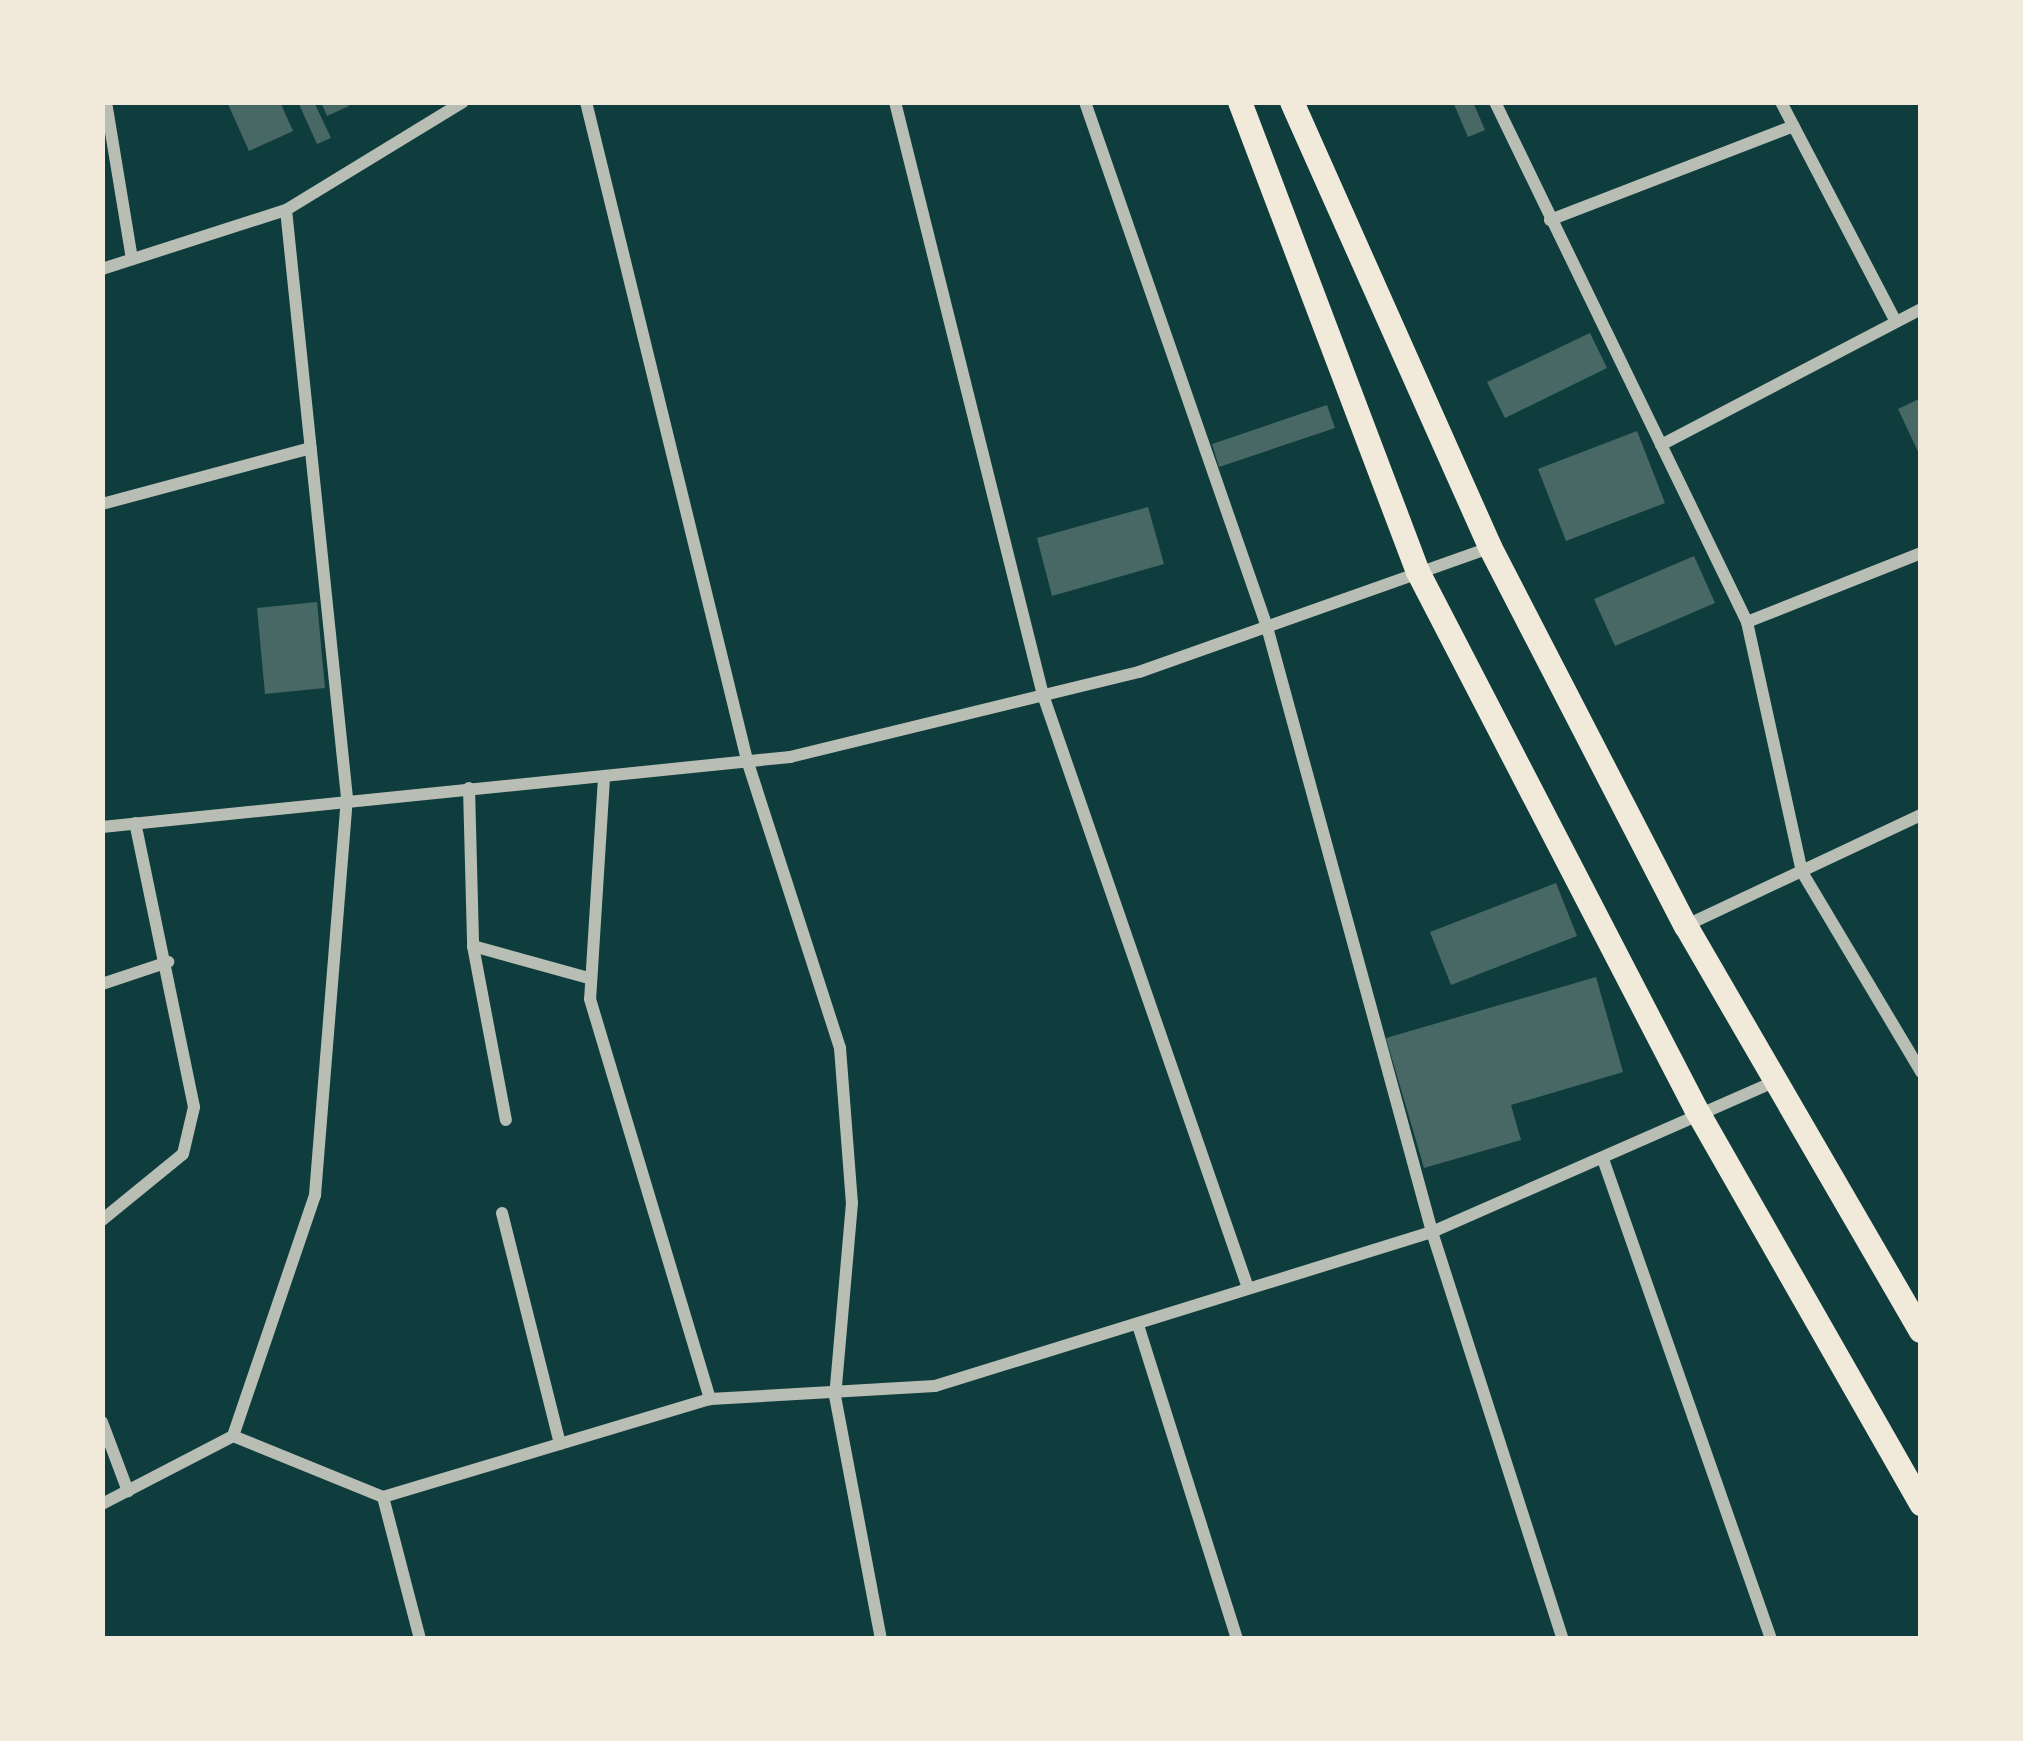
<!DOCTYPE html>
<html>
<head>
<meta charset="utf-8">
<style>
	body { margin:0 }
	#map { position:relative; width:2023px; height:1741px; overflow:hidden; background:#0f3d3e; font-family:"Noto Sans",sans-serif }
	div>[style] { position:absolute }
	.building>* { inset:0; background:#486865 }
	.minor>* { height:12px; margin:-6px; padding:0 6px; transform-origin:6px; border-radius:6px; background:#b8beb3 }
	.secondary>* { height:24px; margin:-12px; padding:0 12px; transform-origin:12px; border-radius:12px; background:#f1e9da }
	span { translate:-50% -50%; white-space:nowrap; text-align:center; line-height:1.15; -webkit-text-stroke:10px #f1e9da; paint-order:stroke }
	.frame { position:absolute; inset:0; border:105px solid #f1e9da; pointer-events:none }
</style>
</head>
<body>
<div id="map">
	<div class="building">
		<div style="clip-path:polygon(227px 102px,280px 102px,293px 131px,249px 151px)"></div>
		<div style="clip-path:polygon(298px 102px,314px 102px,331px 138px,317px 144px)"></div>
		<div style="clip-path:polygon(321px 102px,348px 102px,349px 106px,327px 116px)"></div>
		<div style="clip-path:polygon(1453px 102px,1473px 102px,1485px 130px,1468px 137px)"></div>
		<div style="clip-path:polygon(1590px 333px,1607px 368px,1505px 418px,1487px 382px)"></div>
		<div style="clip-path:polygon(1921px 398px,1921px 458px,1898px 409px)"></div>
		<div style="clip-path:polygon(1327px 405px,1335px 428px,1219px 467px,1212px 444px)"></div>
		<div style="clip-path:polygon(1637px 431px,1665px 503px,1566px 541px,1538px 469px)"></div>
		<div style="clip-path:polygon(1148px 507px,1164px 564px,1052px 596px,1037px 538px)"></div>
		<div style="clip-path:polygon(1694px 556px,1715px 603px,1615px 646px,1594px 599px)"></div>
		<div style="clip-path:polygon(317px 602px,325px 688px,265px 694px,257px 608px)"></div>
		<div style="clip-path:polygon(1556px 883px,1577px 936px,1451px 985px,1430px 932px)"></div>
		<div style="clip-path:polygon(1596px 977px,1623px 1072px,1511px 1105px,1521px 1140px,1424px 1168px,1386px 1038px)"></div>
	</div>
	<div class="minor">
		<div style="left:106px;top:102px;width:159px;rotate:80.6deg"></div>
		<div style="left:586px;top:102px;width:677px;rotate:76.25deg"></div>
		<div style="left:747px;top:760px;width:303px;rotate:72.1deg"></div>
		<div style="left:840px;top:1048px;width:155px;rotate:85.6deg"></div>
		<div style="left:852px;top:1203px;width:194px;rotate:95deg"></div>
		<div style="left:835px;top:1396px;width:247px;rotate:79.3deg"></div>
		<div style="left:895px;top:102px;width:611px;rotate:75.99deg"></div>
		<div style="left:1043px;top:695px;width:627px;rotate:70.93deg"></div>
		<div style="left:1085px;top:102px;width:556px;rotate:70.88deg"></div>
		<div style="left:1267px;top:627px;width:627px;rotate:74.74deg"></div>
		<div style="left:1432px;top:1232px;width:428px;rotate:72.2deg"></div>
		<div style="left:1495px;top:102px;width:578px;rotate:64.14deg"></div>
		<div style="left:1747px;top:622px;width:256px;rotate:77.6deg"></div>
		<div style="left:1802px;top:872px;width:233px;rotate:59.2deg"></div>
		<div style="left:1781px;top:102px;width:246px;rotate:62.4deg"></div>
		<div style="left:1550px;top:220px;width:261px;rotate:-21.1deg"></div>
		<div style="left:102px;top:269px;width:193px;rotate:-17.8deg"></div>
		<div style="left:1661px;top:445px;width:293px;rotate:-27.6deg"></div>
		<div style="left:102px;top:504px;width:216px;rotate:-15deg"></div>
		<div style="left:1747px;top:622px;width:187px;rotate:-21.6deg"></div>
		<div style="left:604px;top:778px;width:221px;rotate:93.6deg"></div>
		<div style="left:590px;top:999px;width:418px;rotate:73.3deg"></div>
		<div style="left:469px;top:788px;width:158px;rotate:88.5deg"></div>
		<div style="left:473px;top:946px;width:177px;rotate:79.3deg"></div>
		<div style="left:102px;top:827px;width:692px;rotate:-5.81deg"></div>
		<div style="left:790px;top:757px;width:359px;rotate:-13.7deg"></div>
		<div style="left:1139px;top:672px;width:371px;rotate:-19.5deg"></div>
		<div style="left:1687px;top:925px;width:259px;rotate:-25.2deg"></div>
		<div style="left:473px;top:946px;width:119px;rotate:15.5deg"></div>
		<div style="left:102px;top:984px;width:70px;rotate:-18.4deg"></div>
		<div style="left:1604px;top:1162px;width:505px;rotate:70.7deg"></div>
		<div style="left:502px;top:1213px;width:238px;rotate:75.9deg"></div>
		<div style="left:102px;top:1220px;width:104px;rotate:-39.2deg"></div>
		<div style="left:183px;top:1154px;width:48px;rotate:-76.8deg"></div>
		<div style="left:194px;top:1107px;width:290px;rotate:-101.7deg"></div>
		<div style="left:1138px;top:1325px;width:329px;rotate:72.5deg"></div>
		<div style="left:102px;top:1422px;width:74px;rotate:69.4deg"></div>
		<div style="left:233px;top:1436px;width:162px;rotate:22.1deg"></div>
		<div style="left:383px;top:1497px;width:341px;rotate:-16.7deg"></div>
		<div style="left:710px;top:1399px;width:225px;rotate:-3.3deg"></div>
		<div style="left:935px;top:1386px;width:520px;rotate:-17.22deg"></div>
		<div style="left:1432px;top:1232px;width:373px;rotate:-23.7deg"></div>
		<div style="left:383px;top:1497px;width:147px;rotate:75.4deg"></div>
		<div style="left:102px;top:1504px;width:148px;rotate:-27.4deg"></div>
		<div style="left:233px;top:1436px;width:255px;rotate:-71.2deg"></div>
		<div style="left:315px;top:1195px;width:398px;rotate:-85.4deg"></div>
		<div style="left:347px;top:798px;width:591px;rotate:-95.92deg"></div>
		<div style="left:286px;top:210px;width:207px;rotate:-31.4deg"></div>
	</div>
	<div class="secondary">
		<div style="left:1240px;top:102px;width:503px;rotate:69.26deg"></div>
		<div style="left:1418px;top:572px;width:605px;rotate:62.63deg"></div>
		<div style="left:1696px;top:1109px;width:455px;rotate:60.3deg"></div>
		<div style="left:1292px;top:102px;width:487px;rotate:66deg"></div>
		<div style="left:1490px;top:547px;width:427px;rotate:62.7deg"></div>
		<div style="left:1686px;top:926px;width:468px;rotate:59.9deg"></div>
	</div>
	<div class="frame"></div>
</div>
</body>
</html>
